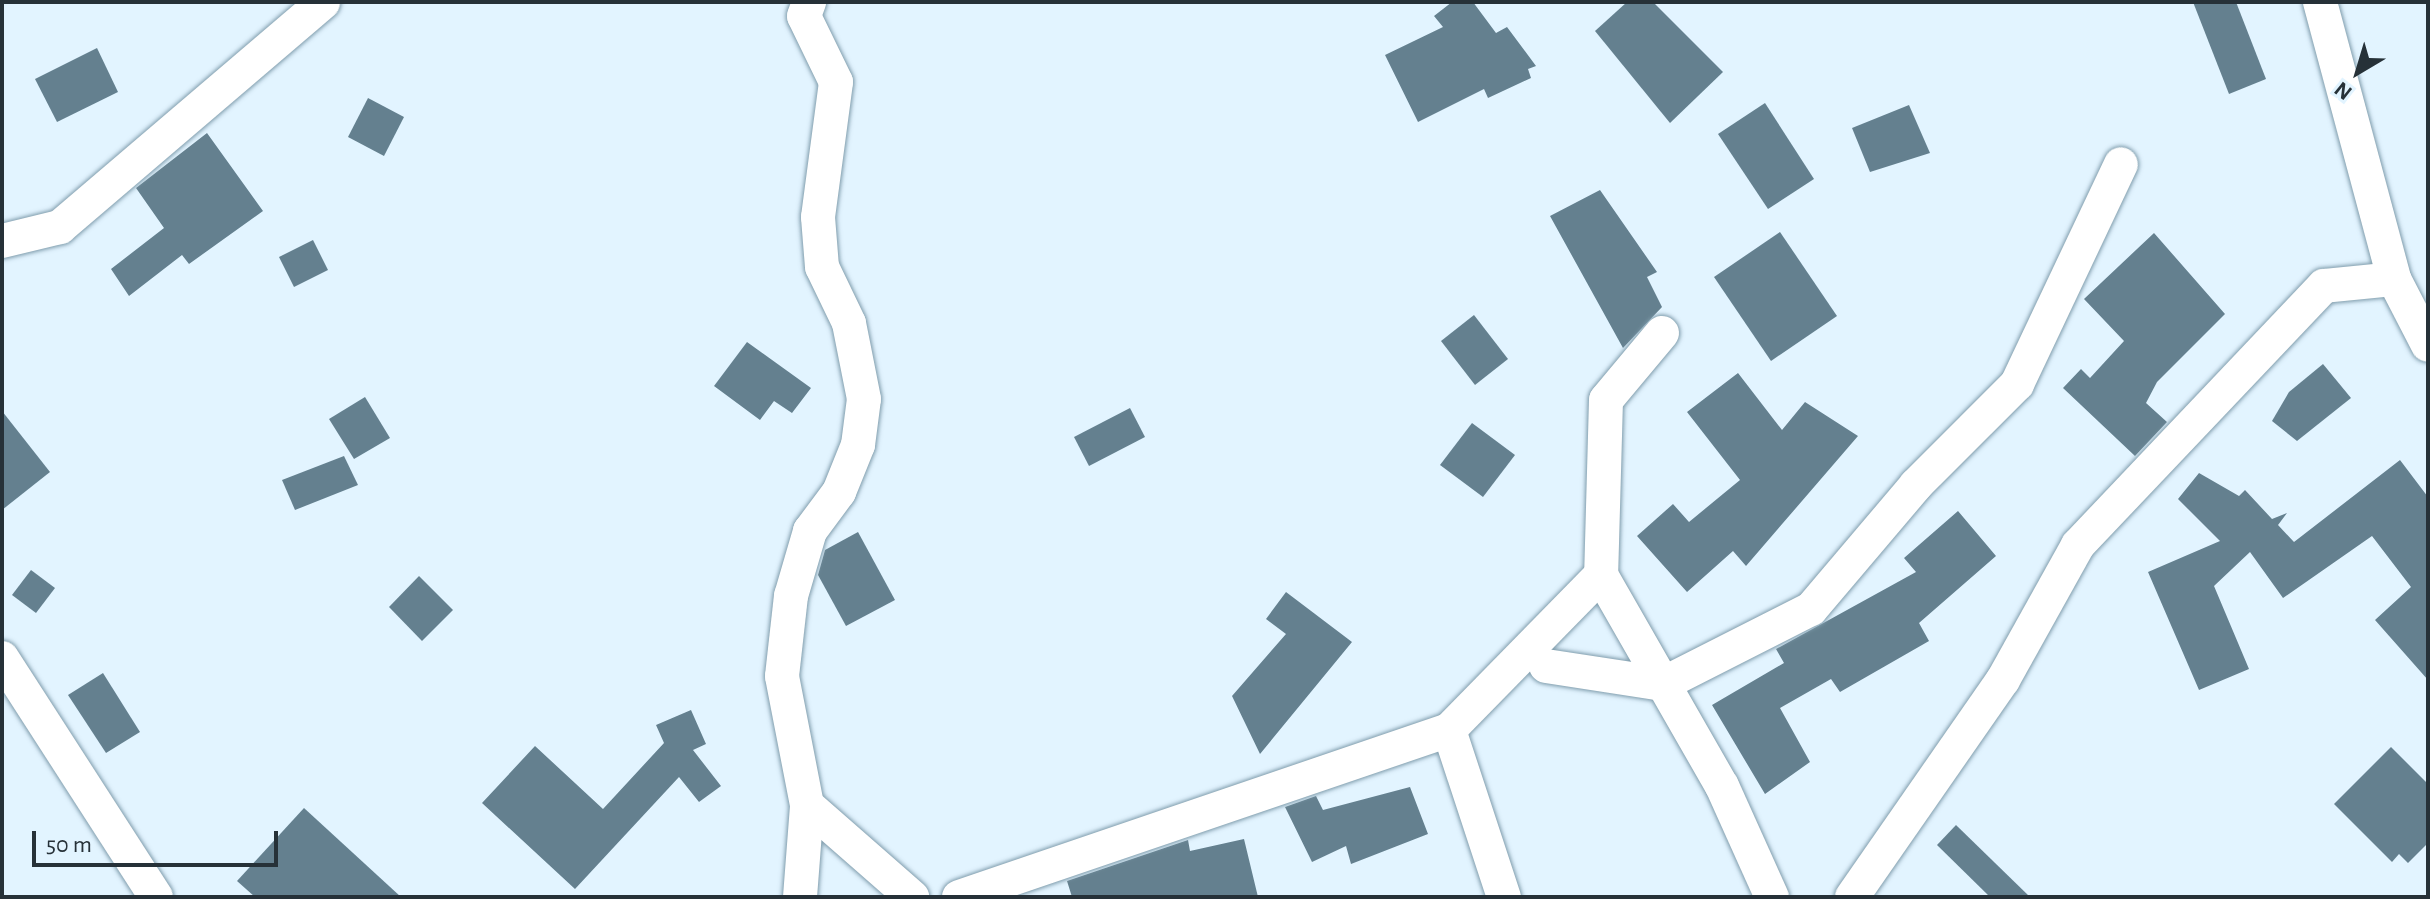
<!DOCTYPE html>
<html>
<head>
<meta charset="utf-8">
<style>
	body { margin:0 }
	#map { position:relative; width:2430px; height:899px; overflow:hidden; background:#e2f4ff; font-family:"Alegreya Sans",sans-serif }
	div>[style] { position:absolute }
	.building>* { inset:0; background:#64808f }
	.roads { filter:drop-shadow(0 0 2px #809dad) drop-shadow(0 0 2px #809dad) }
	.minor>* { height:34px; margin:-17px; padding:0 17px; transform-origin:17px; border-radius:17px; background:#fff }
	span { translate:-50% -50%; white-space:nowrap; text-align:center; line-height:1.15; -webkit-text-stroke:8px #e2f4ff; paint-order:stroke }
	.frame { position:absolute; inset:0; border:4px solid #263138; pointer-events:none }
	.north { position:absolute; left:2318px; top:32px; width:80px; height:80px; -webkit-text-stroke:6px #e2f4ff; paint-order:stroke; rotate:218deg; font-size:22px; font-weight:700; line-height:32px; text-align:center; color:#263138 }
	.north::after { content:''; display:block; margin:auto; width:28px; height:36px; background:#263138; clip-path:polygon(50% 0,100% 100%,50% 72%,0 100%) }
	.scale { position:absolute; left:32px; top:831px; width:246px; height:36px; box-sizing:border-box; border:4px solid #263138; border-top:0; padding-left:10px; font-size:24px; line-height:28px; white-space:nowrap; color:#263138; -webkit-text-stroke:6px #e2f4ff; paint-order:stroke }
</style>
</head>
<body>
<div id="map">
	<div class="building">
		<div style="clip-path:polygon(1452px 2px,1473px 2px,1496px 33px,1507px 27px,1536px 66px,1528px 69px,1531px 78px,1488px 98px,1484px 89px,1418px 122px,1385px 55px,1443px 27px,1434px 16px)"></div>
		<div style="clip-path:polygon(1627px 2px,1653px 2px,1723px 72px,1670px 123px,1595px 31px)"></div>
		<div style="clip-path:polygon(2193px 2px,2236px 2px,2266px 79px,2229px 94px)"></div>
		<div style="clip-path:polygon(97px 48px,118px 92px,57px 122px,35px 79px)"></div>
		<div style="clip-path:polygon(368px 98px,404px 117px,384px 156px,348px 137px)"></div>
		<div style="clip-path:polygon(1765px 103px,1814px 179px,1768px 209px,1718px 134px)"></div>
		<div style="clip-path:polygon(1909px 105px,1930px 153px,1870px 172px,1852px 128px)"></div>
		<div style="clip-path:polygon(207px 133px,263px 211px,189px 264px,182px 255px,129px 296px,111px 269px,164px 228px,136px 188px)"></div>
		<div style="clip-path:polygon(1600px 190px,1657px 272px,1647px 277px,1662px 307px,1623px 348px,1550px 216px)"></div>
		<div style="clip-path:polygon(1780px 232px,1837px 316px,1771px 361px,1714px 277px)"></div>
		<div style="clip-path:polygon(2154px 233px,2225px 314px,2157px 382px,2146px 403px,2167px 422px,2135px 456px,2063px 388px,2081px 369px,2090px 378px,2124px 341px,2084px 299px)"></div>
		<div style="clip-path:polygon(313px 240px,328px 270px,294px 287px,279px 257px)"></div>
		<div style="clip-path:polygon(1474px 315px,1508px 359px,1475px 385px,1441px 341px)"></div>
		<div style="clip-path:polygon(747px 342px,811px 388px,792px 413px,774px 401px,760px 420px,714px 386px)"></div>
		<div style="clip-path:polygon(2323px 364px,2351px 398px,2297px 441px,2272px 421px,2289px 392px)"></div>
		<div style="clip-path:polygon(1738px 373px,1782px 430px,1805px 402px,1858px 436px,1746px 566px,1733px 551px,1687px 592px,1637px 536px,1673px 504px,1689px 522px,1740px 480px,1687px 412px)"></div>
		<div style="clip-path:polygon(365px 397px,390px 438px,354px 459px,329px 419px)"></div>
		<div style="clip-path:polygon(1130px 408px,1145px 437px,1089px 466px,1074px 437px)"></div>
		<div style="clip-path:polygon(2px 411px,50px 472px,2px 510px)"></div>
		<div style="clip-path:polygon(1472px 423px,1515px 455px,1483px 497px,1440px 465px)"></div>
		<div style="clip-path:polygon(344px 456px,358px 485px,295px 510px,282px 480px)"></div>
		<div style="clip-path:polygon(2400px 460px,2428px 497px,2428px 680px,2375px 620px,2411px 587px,2372px 536px,2283px 598px,2250px 552px,2214px 586px,2249px 669px,2199px 690px,2148px 572px,2220px 541px,2178px 499px,2199px 473px,2239px 496px,2245px 490px,2272px 519px,2287px 513px,2278px 525px,2294px 542px)"></div>
		<div style="clip-path:polygon(1958px 511px,1996px 556px,1919px 623px,1929px 641px,1840px 692px,1831px 679px,1780px 708px,1810px 762px,1765px 794px,1712px 705px,1784px 663px,1776px 649px,1916px 572px,1904px 558px)"></div>
		<div style="clip-path:polygon(858px 532px,895px 600px,846px 626px,818px 575px,825px 550px)"></div>
		<div style="clip-path:polygon(31px 570px,55px 588px,36px 613px,12px 595px)"></div>
		<div style="clip-path:polygon(419px 576px,453px 610px,422px 641px,389px 607px)"></div>
		<div style="clip-path:polygon(1286px 592px,1352px 642px,1260px 754px,1232px 696px,1286px 634px,1266px 619px)"></div>
		<div style="clip-path:polygon(103px 673px,140px 732px,106px 753px,68px 695px)"></div>
		<div style="clip-path:polygon(691px 710px,706px 744px,693px 750px,721px 786px,699px 802px,679px 777px,575px 889px,482px 803px,535px 746px,603px 809px,664px 743px,656px 725px)"></div>
		<div style="clip-path:polygon(2391px 747px,2428px 784px,2428px 843px,2408px 863px,2399px 854px,2392px 862px,2334px 804px)"></div>
		<div style="clip-path:polygon(1410px 787px,1428px 834px,1351px 864px,1346px 846px,1312px 862px,1285px 807px,1316px 796px,1323px 810px)"></div>
		<div style="clip-path:polygon(304px 808px,401px 897px,255px 897px,237px 881px)"></div>
		<div style="clip-path:polygon(1956px 825px,2030px 897px,1990px 897px,1937px 845px)"></div>
		<div style="clip-path:polygon(1244px 839px,1258px 897px,1072px 897px,1067px 881px,1188px 840px,1190px 851px)"></div>
	</div>
	<div class="roads">
		<div class="minor">
			<div style="left:2320px;top:2px;width:287px;rotate:75deg"></div>
			<div style="left:2394px;top:279px;width:74px;rotate:62.7deg"></div>
			<div style="left:2px;top:241px;width:60px;rotate:-13.6deg"></div>
			<div style="left:60px;top:227px;width:346px;rotate:-40.5deg"></div>
			<div style="left:1662px;top:333px;width:87px;rotate:129.9deg"></div>
			<div style="left:1606px;top:400px;width:175px;rotate:91.6deg"></div>
			<div style="left:1601px;top:575px;width:243px;rotate:60.2deg"></div>
			<div style="left:1722px;top:786px;width:122px;rotate:65.8deg"></div>
			<div style="left:2px;top:658px;width:284px;rotate:57.2deg"></div>
			<div style="left:1546px;top:666px;width:118px;rotate:8.7deg"></div>
			<div style="left:1663px;top:684px;width:166px;rotate:-26.9deg"></div>
			<div style="left:1811px;top:609px;width:162px;rotate:-49.7deg"></div>
			<div style="left:1916px;top:485px;width:143px;rotate:-45deg"></div>
			<div style="left:2017px;top:384px;width:243px;rotate:-64.7deg"></div>
			<div style="left:1449px;top:730px;width:176px;rotate:71.8deg"></div>
			<div style="left:807px;top:805px;width:140px;rotate:41.2deg"></div>
			<div style="left:800px;top:897px;width:92px;rotate:-85.6deg"></div>
			<div style="left:807px;top:805px;width:131px;rotate:-101deg"></div>
			<div style="left:782px;top:676px;width:81px;rotate:-83.6deg"></div>
			<div style="left:791px;top:596px;width:68px;rotate:-73.7deg"></div>
			<div style="left:810px;top:531px;width:49px;rotate:-53.4deg"></div>
			<div style="left:839px;top:492px;width:51px;rotate:-68deg"></div>
			<div style="left:858px;top:445px;width:46px;rotate:-82.6deg"></div>
			<div style="left:864px;top:399px;width:77px;rotate:-101.2deg"></div>
			<div style="left:849px;top:323px;width:62px;rotate:-115.7deg"></div>
			<div style="left:822px;top:267px;width:50px;rotate:-94.6deg"></div>
			<div style="left:818px;top:217px;width:136px;rotate:-82.4deg"></div>
			<div style="left:836px;top:82px;width:73px;rotate:-115.9deg"></div>
			<div style="left:804px;top:16px;width:15px;rotate:-70deg"></div>
			<div style="left:959px;top:897px;width:518px;rotate:-18.82deg"></div>
			<div style="left:1449px;top:730px;width:217px;rotate:-45.6deg"></div>
			<div style="left:1852px;top:897px;width:264px;rotate:-55.2deg"></div>
			<div style="left:2003px;top:680px;width:154px;rotate:-60.9deg"></div>
			<div style="left:2078px;top:545px;width:357px;rotate:-46.5deg"></div>
			<div style="left:2324px;top:286px;width:70px;rotate:-5.7deg"></div>
		</div>
	</div>
	<div class="frame"></div>
	<div class="north">N</div>
	<div class="scale">50 m</div>
</div>
</body>
</html>
